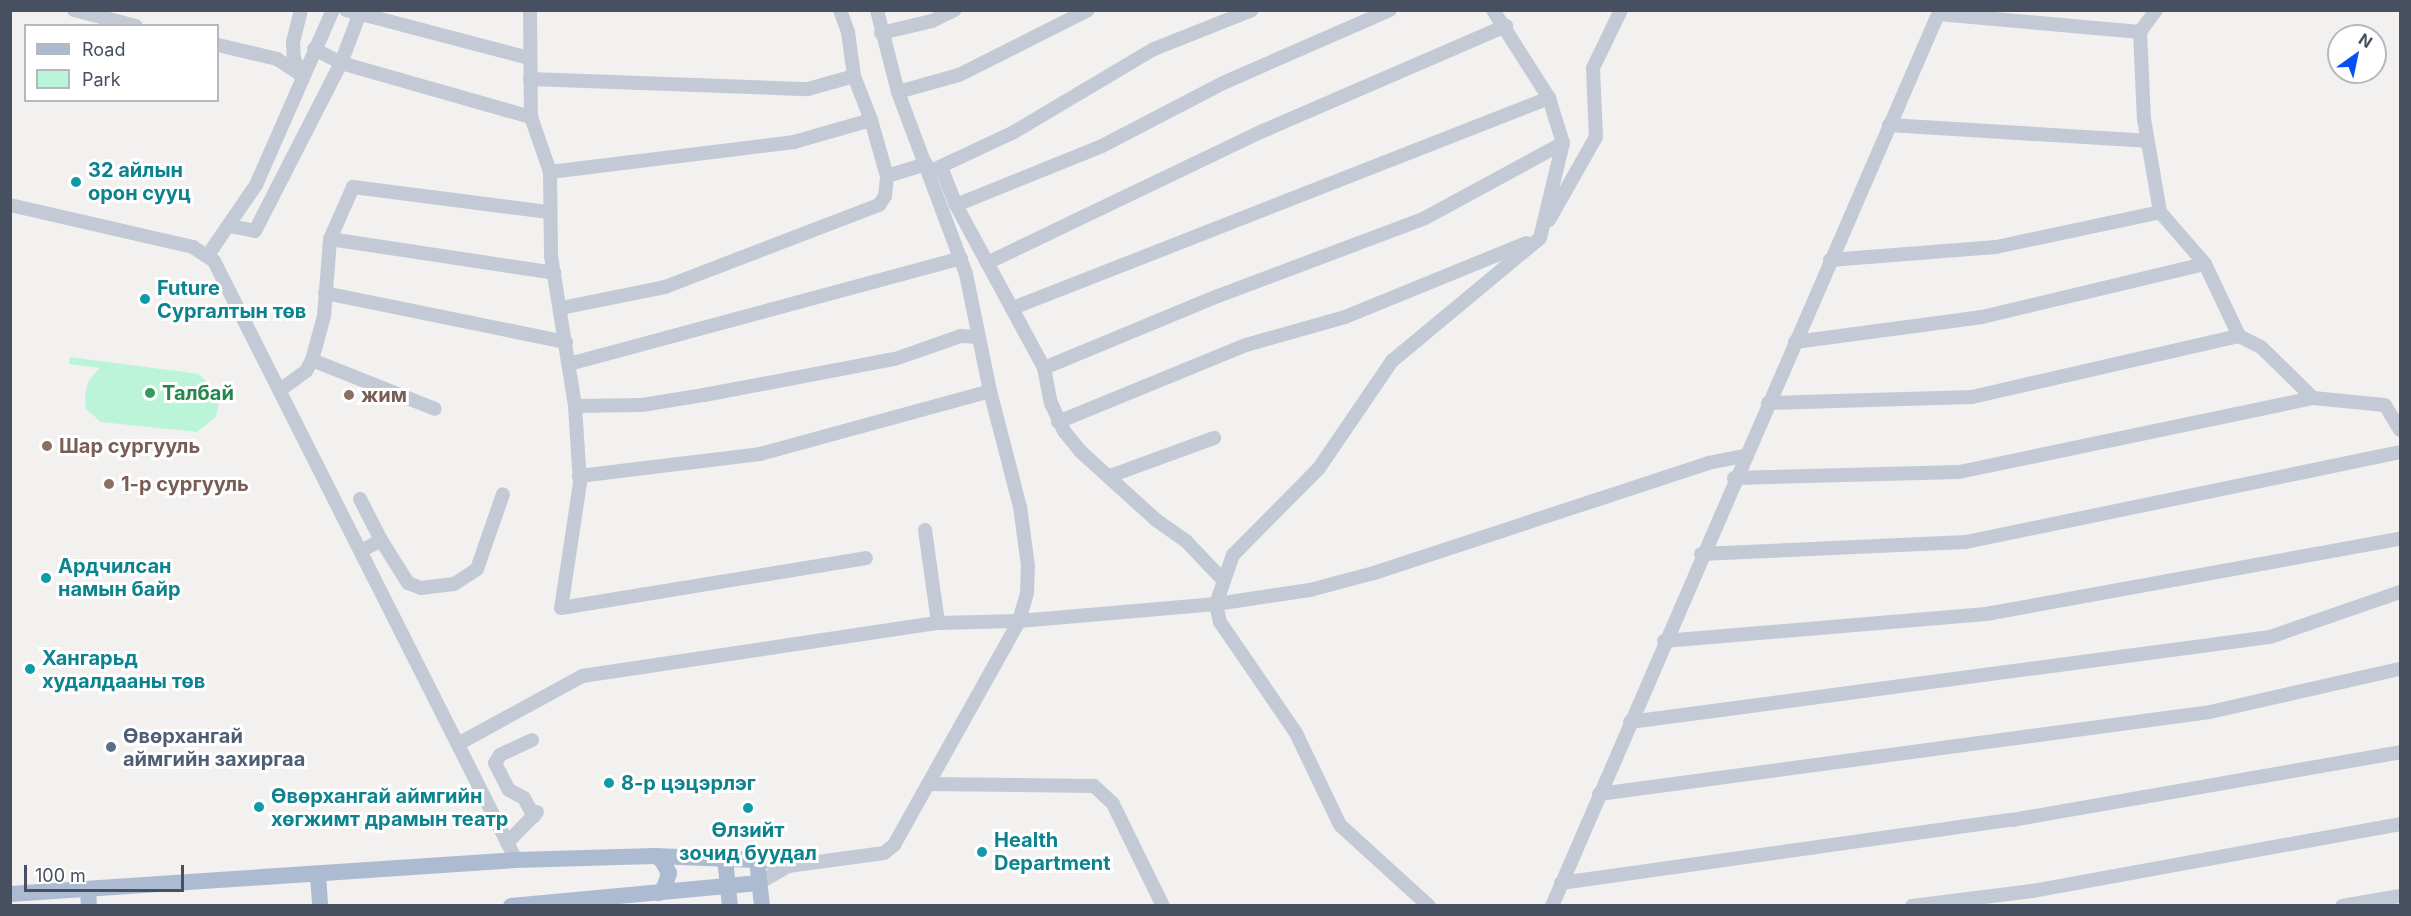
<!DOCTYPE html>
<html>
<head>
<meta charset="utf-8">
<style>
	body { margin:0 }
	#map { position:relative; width:2411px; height:916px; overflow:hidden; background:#f3f0f0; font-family:Inter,sans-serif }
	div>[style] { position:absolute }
	.green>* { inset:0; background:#bbf4d9 }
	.minor>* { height:14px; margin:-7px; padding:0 7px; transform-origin:7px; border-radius:7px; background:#c3cad6 }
	.major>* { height:16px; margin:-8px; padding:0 8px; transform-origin:8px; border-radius:8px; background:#adbbd2 }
	.dots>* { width:16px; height:16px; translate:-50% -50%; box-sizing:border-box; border:3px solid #fff; border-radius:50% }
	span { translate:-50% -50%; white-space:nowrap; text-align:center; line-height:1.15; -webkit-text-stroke:6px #fff; paint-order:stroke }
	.culture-label { font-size:20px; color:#0d838f; font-weight:700 }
	.left { translate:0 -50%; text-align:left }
	.leisure-label { font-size:20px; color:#27864d; font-weight:700 }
	.education-label { font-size:20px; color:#785e54; font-weight:700 }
	.service-label { font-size:20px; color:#4e5e75; font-weight:700 }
	.frame { position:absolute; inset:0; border:12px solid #465060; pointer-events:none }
	.legend { position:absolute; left:24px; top:24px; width:195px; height:78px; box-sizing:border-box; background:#fff; border:2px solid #b5b9bf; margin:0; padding:8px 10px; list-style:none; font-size:18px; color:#465060 }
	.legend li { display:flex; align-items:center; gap:12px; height:30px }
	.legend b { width:30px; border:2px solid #b5b9bf }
	.north { position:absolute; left:2327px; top:24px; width:60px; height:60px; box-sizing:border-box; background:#fff; border:2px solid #b5b9bf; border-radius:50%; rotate:33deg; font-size:16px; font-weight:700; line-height:24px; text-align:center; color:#465060 }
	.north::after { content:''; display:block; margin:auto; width:21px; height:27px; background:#0750f6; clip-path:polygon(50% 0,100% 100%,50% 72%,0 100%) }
	.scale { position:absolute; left:24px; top:865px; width:160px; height:27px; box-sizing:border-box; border:3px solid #465060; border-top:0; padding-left:8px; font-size:18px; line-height:21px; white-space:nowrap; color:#465060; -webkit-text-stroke:4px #fff; paint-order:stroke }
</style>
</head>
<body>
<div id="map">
	<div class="green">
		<div style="clip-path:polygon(70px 357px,199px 374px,214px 389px,219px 402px,216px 417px,197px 432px,101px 422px,86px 409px,85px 397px,88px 382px,99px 368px,69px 364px)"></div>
	</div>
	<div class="minor">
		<div style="left:74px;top:10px;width:64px;rotate:14.5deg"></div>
		<div style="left:301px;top:10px;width:33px;rotate:104deg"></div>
		<div style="left:293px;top:42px;width:17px;rotate:87deg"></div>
		<div style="left:294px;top:59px;width:18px;rotate:63deg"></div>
		<div style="left:346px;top:10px;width:189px;rotate:14.7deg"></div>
		<div style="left:530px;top:10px;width:107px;rotate:89.5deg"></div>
		<div style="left:840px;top:10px;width:23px;rotate:70deg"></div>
		<div style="left:848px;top:32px;width:44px;rotate:82.2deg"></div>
		<div style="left:854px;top:76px;width:47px;rotate:68.9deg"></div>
		<div style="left:871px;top:120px;width:58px;rotate:74.1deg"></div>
		<div style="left:2156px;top:10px;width:27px;rotate:126deg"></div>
		<div style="left:2140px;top:32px;width:87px;rotate:87.4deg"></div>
		<div style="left:2144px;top:119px;width:94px;rotate:80.2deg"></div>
		<div style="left:2160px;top:212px;width:69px;rotate:49.1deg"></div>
		<div style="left:2205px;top:264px;width:80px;rotate:64.7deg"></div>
		<div style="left:2239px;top:336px;width:25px;rotate:27deg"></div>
		<div style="left:2261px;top:347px;width:73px;rotate:44.4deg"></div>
		<div style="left:2313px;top:398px;width:72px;rotate:5.6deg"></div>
		<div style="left:2385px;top:405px;width:29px;rotate:59deg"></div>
		<div style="left:1938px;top:14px;width:203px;rotate:5.1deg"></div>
		<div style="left:881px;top:33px;width:52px;rotate:-13.2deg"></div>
		<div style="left:932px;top:21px;width:25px;rotate:-26deg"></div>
		<div style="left:218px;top:45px;width:61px;rotate:13.3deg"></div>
		<div style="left:277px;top:59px;width:30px;rotate:33deg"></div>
		<div style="left:314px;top:49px;width:30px;rotate:27deg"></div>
		<div style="left:341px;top:63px;width:198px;rotate:15.9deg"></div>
		<div style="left:531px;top:117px;width:58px;rotate:70.9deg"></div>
		<div style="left:550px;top:172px;width:246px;rotate:-7deg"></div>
		<div style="left:794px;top:142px;width:80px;rotate:-15.9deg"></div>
		<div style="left:530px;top:79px;width:278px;rotate:2.1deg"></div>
		<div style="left:808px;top:89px;width:48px;rotate:-15.8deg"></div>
		<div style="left:898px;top:92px;width:63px;rotate:-15.6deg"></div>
		<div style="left:959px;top:75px;width:144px;rotate:-26.7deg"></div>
		<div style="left:1889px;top:125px;width:258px;rotate:3.5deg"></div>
		<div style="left:941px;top:167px;width:41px;rotate:68.5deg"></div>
		<div style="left:956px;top:205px;width:185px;rotate:61.6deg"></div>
		<div style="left:1044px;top:368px;width:36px;rotate:79deg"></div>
		<div style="left:1051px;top:403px;width:31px;rotate:65deg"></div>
		<div style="left:1064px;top:431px;width:26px;rotate:51deg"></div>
		<div style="left:1080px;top:451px;width:103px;rotate:42.2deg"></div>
		<div style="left:1156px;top:520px;width:37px;rotate:35deg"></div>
		<div style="left:1186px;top:541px;width:55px;rotate:46.5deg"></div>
		<div style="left:933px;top:170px;width:89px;rotate:-25.1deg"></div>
		<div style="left:1014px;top:132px;width:163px;rotate:-30.7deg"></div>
		<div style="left:1154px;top:49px;width:105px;rotate:-21.7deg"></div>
		<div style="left:550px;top:172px;width:84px;rotate:89.3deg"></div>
		<div style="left:551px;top:256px;width:152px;rotate:80.9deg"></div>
		<div style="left:575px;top:406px;width:77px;rotate:86.3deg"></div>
		<div style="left:580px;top:483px;width:126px;rotate:98.6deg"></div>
		<div style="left:561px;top:608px;width:309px;rotate:-9.3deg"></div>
		<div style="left:10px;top:205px;width:188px;rotate:12.9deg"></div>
		<div style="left:193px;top:247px;width:25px;rotate:34deg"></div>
		<div style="left:214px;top:261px;width:671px;rotate:63.24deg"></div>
		<div style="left:956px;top:205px;width:157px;rotate:-22deg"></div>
		<div style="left:1102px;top:146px;width:136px;rotate:-27.5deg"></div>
		<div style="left:1223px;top:83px;width:182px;rotate:-23.6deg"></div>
		<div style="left:1549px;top:220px;width:95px;rotate:-60.5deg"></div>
		<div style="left:1596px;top:137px;width:69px;rotate:-92.5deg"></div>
		<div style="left:1593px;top:68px;width:64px;rotate:-64.2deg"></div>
		<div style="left:230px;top:226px;width:25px;rotate:11deg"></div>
		<div style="left:255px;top:231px;width:189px;rotate:-62.9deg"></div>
		<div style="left:341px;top:63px;width:57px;rotate:-69.3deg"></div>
		<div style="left:330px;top:239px;width:227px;rotate:8.6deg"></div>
		<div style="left:208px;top:255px;width:85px;rotate:-55.6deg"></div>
		<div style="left:256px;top:185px;width:191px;rotate:-66.3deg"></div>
		<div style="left:1830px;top:260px;width:167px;rotate:-4.5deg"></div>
		<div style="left:1996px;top:247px;width:168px;rotate:-12deg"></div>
		<div style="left:987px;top:263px;width:306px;rotate:-25.6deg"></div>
		<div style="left:1263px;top:131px;width:265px;rotate:-23.4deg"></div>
		<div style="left:325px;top:293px;width:246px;rotate:11.5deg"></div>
		<div style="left:561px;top:308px;width:106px;rotate:-11.4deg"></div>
		<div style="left:665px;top:287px;width:229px;rotate:-21deg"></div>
		<div style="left:879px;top:205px;width:11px;rotate:-56deg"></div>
		<div style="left:885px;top:196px;width:20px;rotate:-84deg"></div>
		<div style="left:887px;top:176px;width:41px;rotate:-17.1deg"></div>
		<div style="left:1013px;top:308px;width:576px;rotate:-21.39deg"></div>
		<div style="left:1795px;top:342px;width:189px;rotate:-7.6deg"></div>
		<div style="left:1982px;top:317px;width:229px;rotate:-13.4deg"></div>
		<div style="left:312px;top:360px;width:132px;rotate:21.7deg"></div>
		<div style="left:569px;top:364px;width:406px;rotate:-15.1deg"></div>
		<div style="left:1044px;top:368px;width:188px;rotate:-22.5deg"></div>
		<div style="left:1218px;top:296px;width:221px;rotate:-20.6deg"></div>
		<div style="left:1425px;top:218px;width:157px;rotate:-28.5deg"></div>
		<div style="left:280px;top:390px;width:32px;rotate:-36deg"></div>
		<div style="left:306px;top:371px;width:13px;rotate:-61deg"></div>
		<div style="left:312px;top:360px;width:46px;rotate:-74.7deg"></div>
		<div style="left:324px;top:316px;width:77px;rotate:-85.5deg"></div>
		<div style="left:330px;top:239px;width:57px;rotate:-66.1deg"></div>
		<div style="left:353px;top:187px;width:198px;rotate:7.3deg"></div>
		<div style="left:1768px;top:403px;width:204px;rotate:-1.7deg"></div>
		<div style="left:1972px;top:397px;width:274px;rotate:-12.9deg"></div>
		<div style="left:575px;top:406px;width:67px;rotate:-0.9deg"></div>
		<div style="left:642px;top:405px;width:63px;rotate:-9.2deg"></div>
		<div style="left:704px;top:395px;width:194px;rotate:-10.7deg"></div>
		<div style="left:895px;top:359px;width:70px;rotate:-19.2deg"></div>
		<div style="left:961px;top:336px;width:18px;rotate:3deg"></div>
		<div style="left:1058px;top:422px;width:203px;rotate:-22.3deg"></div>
		<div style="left:1246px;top:345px;width:103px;rotate:-15.8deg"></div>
		<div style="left:1345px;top:317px;width:196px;rotate:-22.2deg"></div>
		<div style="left:579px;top:476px;width:182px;rotate:-6.9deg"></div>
		<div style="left:760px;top:454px;width:238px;rotate:-15.3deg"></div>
		<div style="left:1110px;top:476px;width:111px;rotate:-20.1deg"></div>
		<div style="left:1734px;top:478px;width:225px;rotate:-1.5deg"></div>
		<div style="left:1959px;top:472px;width:362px;rotate:-11.8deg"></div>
		<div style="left:360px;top:499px;width:46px;rotate:62.9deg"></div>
		<div style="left:381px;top:540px;width:23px;rotate:151deg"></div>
		<div style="left:925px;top:530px;width:94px;rotate:82deg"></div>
		<div style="left:381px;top:540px;width:51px;rotate:57.9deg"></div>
		<div style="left:408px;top:583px;width:14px;rotate:21deg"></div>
		<div style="left:421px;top:588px;width:33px;rotate:-7deg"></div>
		<div style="left:454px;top:584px;width:27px;rotate:-33deg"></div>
		<div style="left:477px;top:569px;width:79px;rotate:-70.9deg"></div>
		<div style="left:1701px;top:554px;width:265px;rotate:-2.6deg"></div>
		<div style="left:1966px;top:542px;width:443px;rotate:-11.7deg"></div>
		<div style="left:1664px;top:641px;width:323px;rotate:-4.8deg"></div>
		<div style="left:1986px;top:614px;width:421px;rotate:-10.3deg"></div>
		<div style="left:1630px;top:722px;width:646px;rotate:-7.57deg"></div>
		<div style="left:2270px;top:637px;width:138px;rotate:-19.1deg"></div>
		<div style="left:532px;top:740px;width:35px;rotate:155deg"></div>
		<div style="left:500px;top:755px;width:9px;rotate:122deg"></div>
		<div style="left:495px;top:763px;width:30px;rotate:63deg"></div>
		<div style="left:509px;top:790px;width:17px;rotate:28deg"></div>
		<div style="left:524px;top:798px;width:21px;rotate:62deg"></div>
		<div style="left:458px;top:744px;width:141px;rotate:-28.7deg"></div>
		<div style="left:582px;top:676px;width:360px;rotate:-8.5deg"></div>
		<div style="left:938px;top:623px;width:81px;rotate:-1.4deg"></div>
		<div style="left:1019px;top:621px;width:198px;rotate:-4.9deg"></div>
		<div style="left:1216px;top:604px;width:95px;rotate:-8.5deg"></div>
		<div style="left:1310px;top:590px;width:66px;rotate:-14.9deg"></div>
		<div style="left:1374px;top:573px;width:352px;rotate:-18.2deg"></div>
		<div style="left:1708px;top:463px;width:37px;rotate:-11deg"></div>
		<div style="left:928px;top:784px;width:166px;rotate:0.7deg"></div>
		<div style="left:1094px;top:786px;width:26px;rotate:43deg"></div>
		<div style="left:1113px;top:804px;width:114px;rotate:63.9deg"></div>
		<div style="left:1599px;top:794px;width:616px;rotate:-7.64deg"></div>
		<div style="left:2210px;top:712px;width:195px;rotate:-12.8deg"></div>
		<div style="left:507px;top:843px;width:43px;rotate:-45.9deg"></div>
		<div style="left:757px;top:860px;width:32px;rotate:11deg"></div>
		<div style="left:788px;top:866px;width:97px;rotate:-7.7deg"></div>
		<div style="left:884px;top:853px;width:13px;rotate:-39deg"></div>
		<div style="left:894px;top:845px;width:257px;rotate:-60.8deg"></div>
		<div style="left:1019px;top:621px;width:29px;rotate:-74deg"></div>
		<div style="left:1027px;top:593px;width:27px;rotate:-88deg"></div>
		<div style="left:1028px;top:566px;width:60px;rotate:-97.7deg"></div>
		<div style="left:1020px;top:507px;width:120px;rotate:-104.5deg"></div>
		<div style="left:990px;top:391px;width:119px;rotate:-101.6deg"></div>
		<div style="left:966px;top:274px;width:194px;rotate:-110.5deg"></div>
		<div style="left:898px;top:92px;width:85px;rotate:-104.4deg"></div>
		<div style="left:759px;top:883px;width:34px;rotate:-30deg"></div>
		<div style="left:1561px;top:883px;width:455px;rotate:-8deg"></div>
		<div style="left:2012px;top:820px;width:394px;rotate:-9.9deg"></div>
		<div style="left:1429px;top:906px;width:120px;rotate:-137.7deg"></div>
		<div style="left:1340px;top:825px;width:102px;rotate:-115.6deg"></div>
		<div style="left:1296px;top:733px;width:135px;rotate:-124.4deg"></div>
		<div style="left:1220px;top:622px;width:18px;rotate:-103deg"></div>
		<div style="left:1216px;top:604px;width:52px;rotate:-70.9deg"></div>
		<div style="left:1233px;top:555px;width:122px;rotate:-45.3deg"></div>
		<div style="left:1319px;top:468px;width:130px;rotate:-55.7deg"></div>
		<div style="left:1392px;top:361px;width:192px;rotate:-39.7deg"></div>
		<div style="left:1540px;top:238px;width:98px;rotate:-76.4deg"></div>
		<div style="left:1563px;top:143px;width:47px;rotate:-107.3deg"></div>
		<div style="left:1549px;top:98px;width:104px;rotate:-122.5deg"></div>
		<div style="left:1552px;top:906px;width:976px;rotate:-66.59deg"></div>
		<div style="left:1912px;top:906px;width:121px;rotate:-7.1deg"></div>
		<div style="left:2032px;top:891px;width:374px;rotate:-10.3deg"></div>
		<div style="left:2342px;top:906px;width:59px;rotate:-9.8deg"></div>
	</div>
	<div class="major">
		<div style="left:654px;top:856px;width:8px;rotate:23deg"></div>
		<div style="left:661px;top:859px;width:16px;rotate:60deg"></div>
		<div style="left:669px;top:873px;width:16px;rotate:108deg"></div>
		<div style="left:664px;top:888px;width:8px;rotate:140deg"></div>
		<div style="left:725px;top:858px;width:48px;rotate:84.1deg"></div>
		<div style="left:318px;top:875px;width:31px;rotate:86deg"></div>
		<div style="left:88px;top:889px;width:17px;rotate:87deg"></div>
		<div style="left:10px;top:894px;width:507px;rotate:-3.84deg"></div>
		<div style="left:516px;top:860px;width:138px;rotate:-1.7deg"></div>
		<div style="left:654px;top:856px;width:103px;rotate:2.2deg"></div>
		<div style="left:757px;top:860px;width:46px;rotate:83.8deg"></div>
		<div style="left:511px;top:906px;width:249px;rotate:-5.3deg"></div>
	</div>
	<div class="dots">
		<div style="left:76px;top:182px;background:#0f9aa8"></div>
		<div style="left:145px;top:299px;background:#0f9aa8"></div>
		<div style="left:150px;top:393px;background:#2e9e5b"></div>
		<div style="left:349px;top:395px;background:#8d6e63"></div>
		<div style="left:47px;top:446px;background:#8d6e63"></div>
		<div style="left:109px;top:484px;background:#8d6e63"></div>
		<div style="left:46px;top:578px;background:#0f9aa8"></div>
		<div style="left:30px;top:669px;background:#0f9aa8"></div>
		<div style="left:111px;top:747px;background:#5c6f8a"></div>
		<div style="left:609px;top:783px;background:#0f9aa8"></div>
		<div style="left:259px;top:807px;background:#0f9aa8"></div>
		<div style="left:748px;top:808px;background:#0f9aa8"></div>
		<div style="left:982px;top:852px;background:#0f9aa8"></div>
	</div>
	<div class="culture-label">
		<span class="left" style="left:88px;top:182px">32 айлын<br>орон сууц</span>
		<span class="left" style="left:157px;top:300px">Future<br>Сургалтын төв</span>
		<span class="left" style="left:58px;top:578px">Ардчилсан<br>намын байр</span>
		<span class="left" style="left:42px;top:670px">Хангарьд<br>худалдааны төв</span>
		<span class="left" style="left:621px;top:783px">8-р цэцэрлэг</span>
		<span class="left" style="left:271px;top:808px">Өвөрхангай аймгийн<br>хөгжимт драмын театр</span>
		<span style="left:748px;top:842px">Өлзийт<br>зочид буудал</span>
		<span class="left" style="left:994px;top:852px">Health<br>Department</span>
	</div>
	<div class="leisure-label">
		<span class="left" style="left:162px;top:393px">Талбай</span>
	</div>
	<div class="education-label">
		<span class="left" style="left:361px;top:395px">жим</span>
		<span class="left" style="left:59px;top:446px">Шар сургууль</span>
		<span class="left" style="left:121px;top:484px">1-р сургууль</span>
	</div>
	<div class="service-label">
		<span class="left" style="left:123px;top:748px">Өвөрхангай<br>аймгийн захиргаа</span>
	</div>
	<div class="frame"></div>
	<ul class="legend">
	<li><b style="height:8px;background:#adbbd2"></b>Road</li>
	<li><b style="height:16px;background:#bbf4d9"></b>Park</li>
	</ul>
	<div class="north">N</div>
	<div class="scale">100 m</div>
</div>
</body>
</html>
